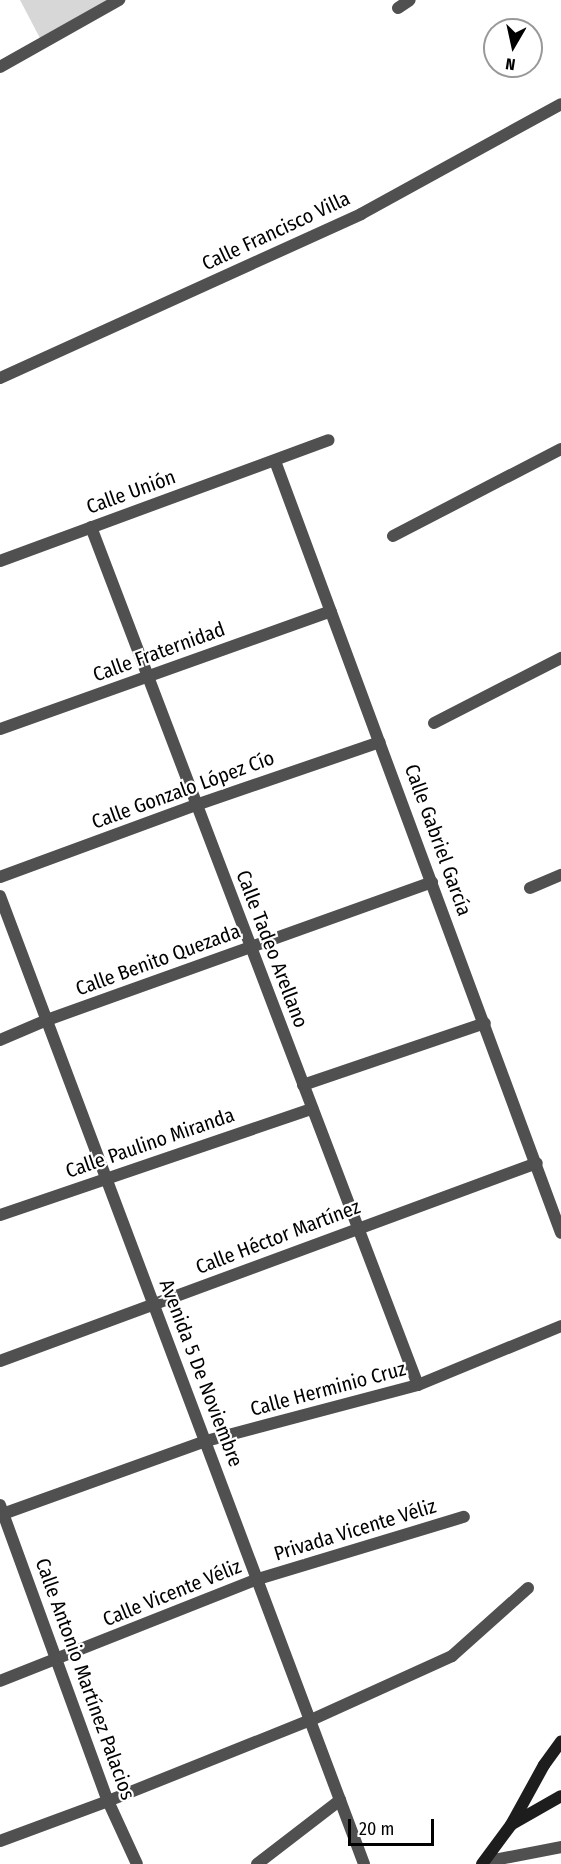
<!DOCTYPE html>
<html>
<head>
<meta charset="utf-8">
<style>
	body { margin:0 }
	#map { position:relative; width:561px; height:1864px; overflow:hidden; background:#fff; font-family:"Fira Sans Condensed",sans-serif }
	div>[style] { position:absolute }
	.green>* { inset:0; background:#d7d7d7 }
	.minor>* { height:12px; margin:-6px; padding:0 6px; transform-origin:6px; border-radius:6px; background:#505050 }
	.tertiary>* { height:12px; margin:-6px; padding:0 6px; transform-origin:6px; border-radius:6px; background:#505050 }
	.secondary>* { height:12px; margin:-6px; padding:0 6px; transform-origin:6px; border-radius:6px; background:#1d1d1d }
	span { translate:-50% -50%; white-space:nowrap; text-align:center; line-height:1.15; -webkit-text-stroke:4.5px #fff; paint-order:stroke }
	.street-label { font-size:20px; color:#000 }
	.north { position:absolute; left:483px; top:18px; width:60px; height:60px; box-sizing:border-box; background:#fff; border:2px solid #999; border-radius:50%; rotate:189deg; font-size:16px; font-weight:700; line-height:24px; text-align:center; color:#000 }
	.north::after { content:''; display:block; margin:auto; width:21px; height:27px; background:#000; clip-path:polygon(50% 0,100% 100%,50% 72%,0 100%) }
	.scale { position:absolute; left:348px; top:1819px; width:86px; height:27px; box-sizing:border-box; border:3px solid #000; border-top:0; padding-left:8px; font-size:18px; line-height:21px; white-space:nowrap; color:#000; -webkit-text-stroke:4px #fff; paint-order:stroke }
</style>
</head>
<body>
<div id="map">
	<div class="green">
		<div style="clip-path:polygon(20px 0,117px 0,42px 42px)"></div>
	</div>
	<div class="minor">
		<div style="left:398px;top:8px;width:14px;rotate:-34deg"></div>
		<div style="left:0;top:67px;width:137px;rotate:-29.4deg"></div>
		<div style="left:0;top:378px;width:397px;rotate:-24.4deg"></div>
		<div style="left:361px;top:214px;width:228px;rotate:-28.8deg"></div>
		<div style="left:275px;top:461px;width:823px;rotate:69.67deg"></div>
		<div style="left:91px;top:527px;width:918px;rotate:69.14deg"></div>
		<div style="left:393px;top:536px;width:189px;rotate:-27.4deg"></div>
		<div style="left:0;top:561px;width:350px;rotate:-20.2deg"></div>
		<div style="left:434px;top:723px;width:143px;rotate:-27.1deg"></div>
		<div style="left:0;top:729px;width:351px;rotate:-19.6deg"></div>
		<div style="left:0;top:877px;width:209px;rotate:-20.2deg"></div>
		<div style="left:196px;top:805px;width:194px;rotate:-18.9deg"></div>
		<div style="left:530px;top:888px;width:34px;rotate:-23deg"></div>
		<div style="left:0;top:896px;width:1034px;rotate:69.39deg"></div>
		<div style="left:0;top:1040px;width:51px;rotate:-23.1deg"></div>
		<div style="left:47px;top:1020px;width:409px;rotate:-19.7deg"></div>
		<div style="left:303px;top:1085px;width:192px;rotate:-18.8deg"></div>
		<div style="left:0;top:1215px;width:330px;rotate:-18.8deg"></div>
		<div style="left:0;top:1361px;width:572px;rotate:-20.24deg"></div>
		<div style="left:0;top:1505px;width:315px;rotate:70deg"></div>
		<div style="left:108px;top:1801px;width:69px;rotate:65.3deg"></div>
		<div style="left:0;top:1515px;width:219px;rotate:-19.8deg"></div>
		<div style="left:206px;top:1441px;width:219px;rotate:-14.8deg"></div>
		<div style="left:418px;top:1385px;width:155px;rotate:-22.4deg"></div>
		<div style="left:0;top:1681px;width:277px;rotate:-21.6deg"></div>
		<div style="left:258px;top:1579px;width:215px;rotate:-16.8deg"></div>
		<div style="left:0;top:1841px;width:115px;rotate:-20.3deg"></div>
		<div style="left:108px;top:1801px;width:219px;rotate:-21.8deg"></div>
		<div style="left:311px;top:1720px;width:155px;rotate:-24.4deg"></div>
		<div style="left:452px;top:1656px;width:102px;rotate:-41.8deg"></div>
		<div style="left:257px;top:1864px;width:105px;rotate:-37.6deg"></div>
	</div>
	<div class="tertiary">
		<div style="left:484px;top:1862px;width:78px;rotate:-11deg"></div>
	</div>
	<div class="secondary">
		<div style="left:512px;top:1824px;width:56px;rotate:-29.7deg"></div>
		<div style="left:482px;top:1864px;width:49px;rotate:-53.4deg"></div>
		<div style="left:511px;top:1825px;width:68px;rotate:-61.2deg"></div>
		<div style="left:544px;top:1765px;width:29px;rotate:-54deg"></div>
	</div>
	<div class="street-label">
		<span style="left:276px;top:231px;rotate:-25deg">Calle Francisco Villa</span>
		<span style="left:131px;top:492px;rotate:-20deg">Calle Unión</span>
		<span style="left:159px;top:652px;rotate:-20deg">Calle Fraternidad</span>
		<span style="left:183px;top:790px;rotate:-20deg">Calle Gonzalo López Cío</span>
		<span style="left:438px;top:840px;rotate:70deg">Calle Gabriel García</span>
		<span style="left:272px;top:949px;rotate:69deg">Calle Tadeo Arellano</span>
		<span style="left:158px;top:960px;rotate:-20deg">Calle Benito Quezada</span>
		<span style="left:150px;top:1143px;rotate:-19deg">Calle Paulino Miranda</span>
		<span style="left:278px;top:1237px;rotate:-21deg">Calle Héctor Martínez</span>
		<span style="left:201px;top:1373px;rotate:69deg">Avenida 5 De Noviembre</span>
		<span style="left:328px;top:1389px;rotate:-15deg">Calle Herminio Cruz</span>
		<span style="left:355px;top:1530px;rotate:-17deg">Privada Vicente Véliz</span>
		<span style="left:172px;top:1593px;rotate:-22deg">Calle Vicente Véliz</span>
		<span style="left:85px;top:1679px;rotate:70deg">Calle Antonio Martínez Palacios</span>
	</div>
	<div class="north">N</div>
	<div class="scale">20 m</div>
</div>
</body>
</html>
